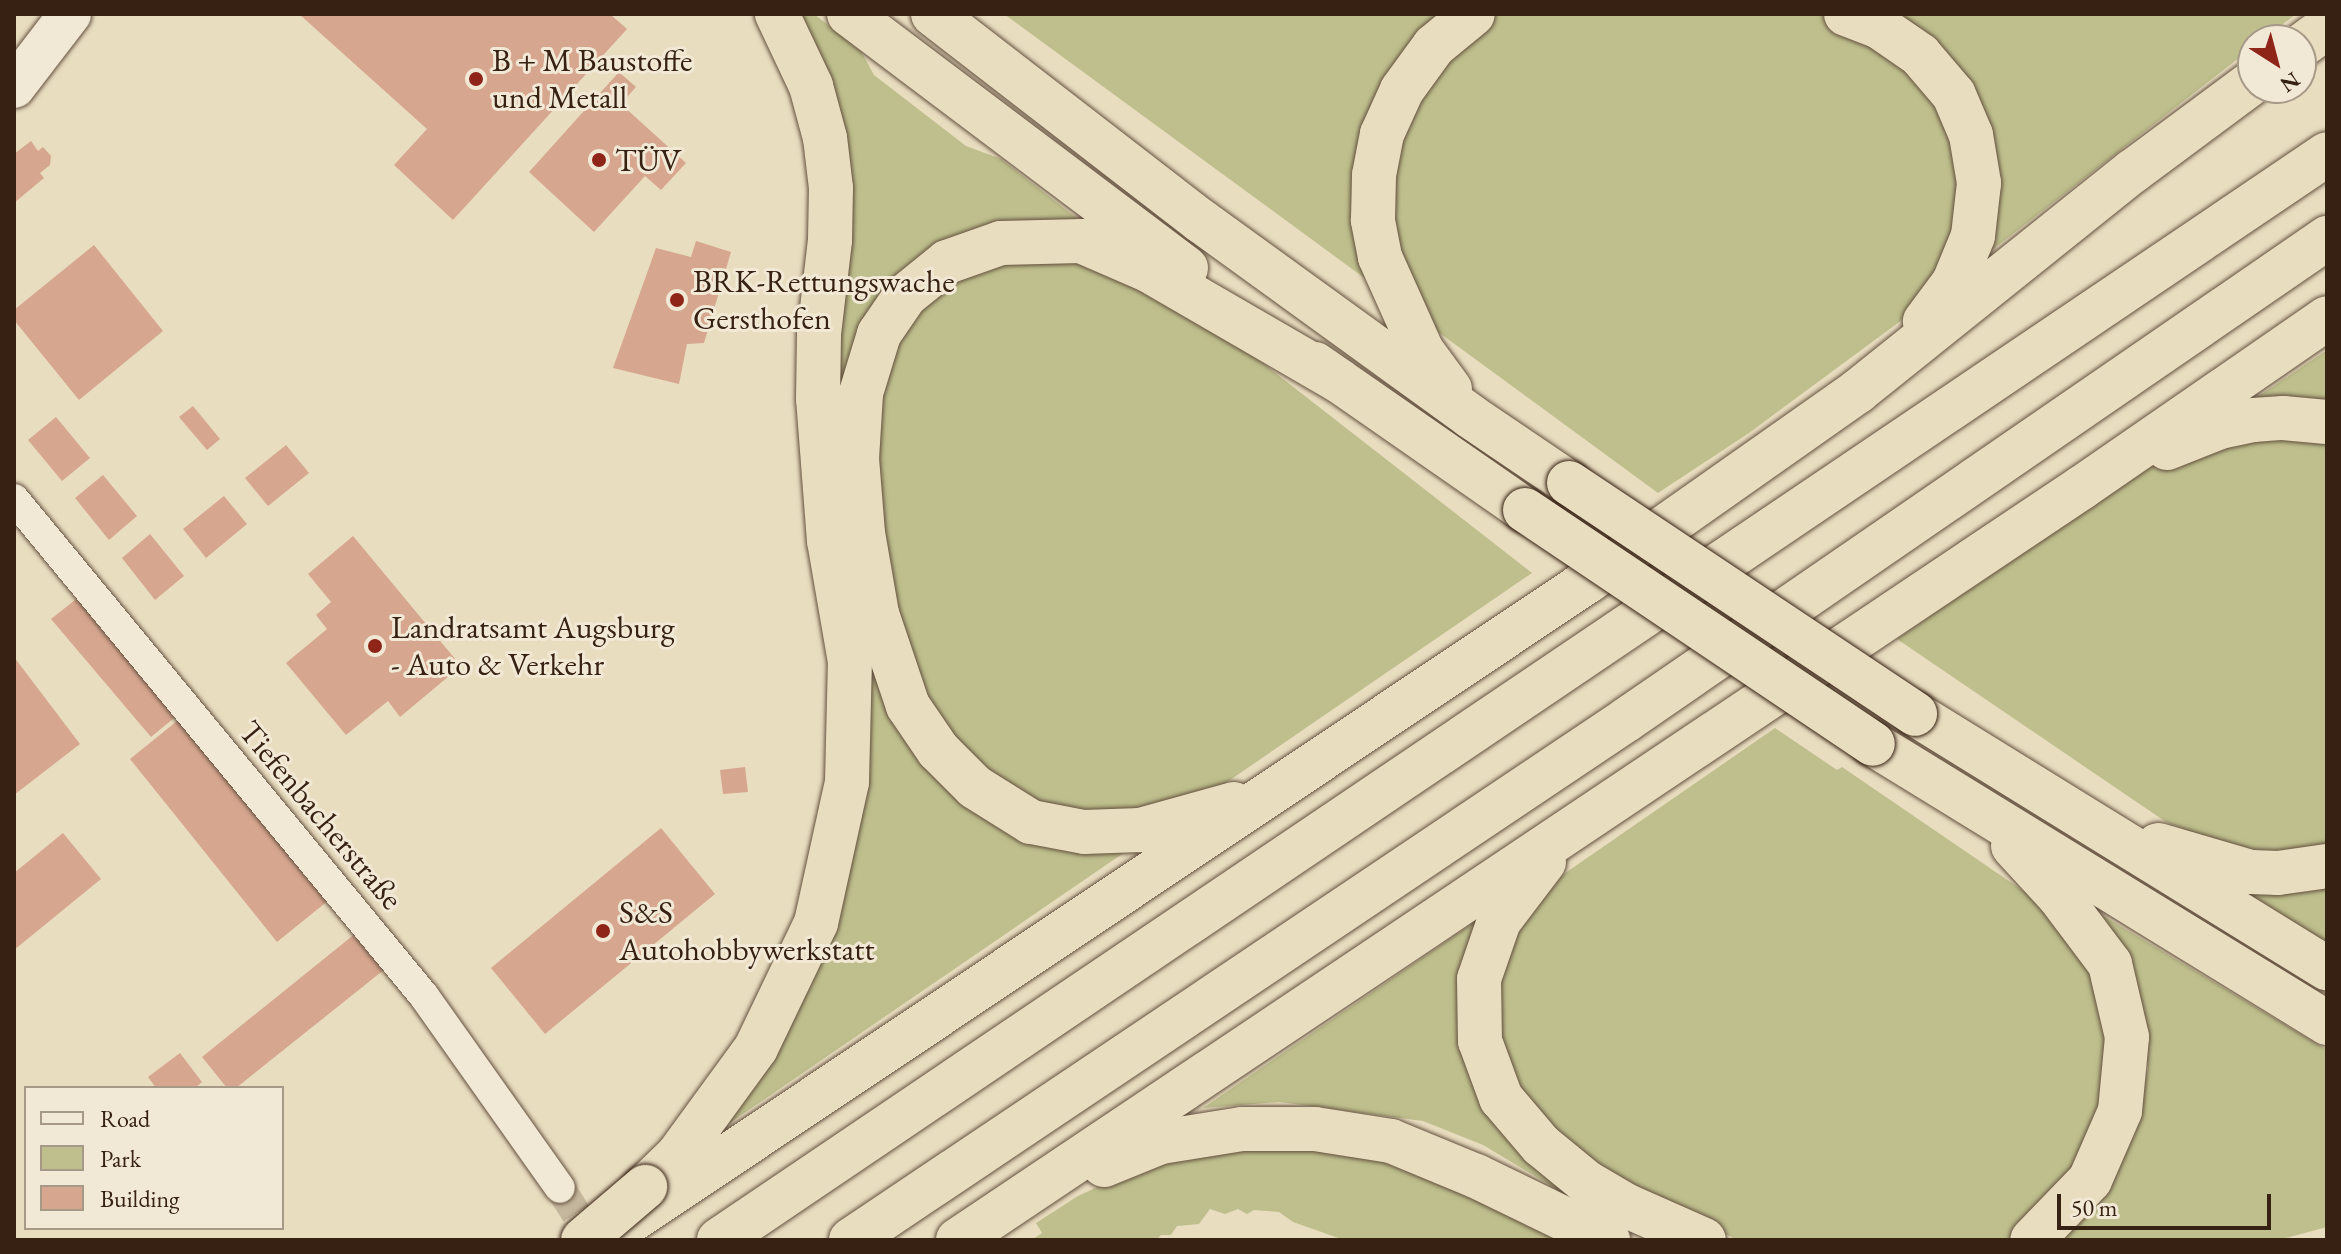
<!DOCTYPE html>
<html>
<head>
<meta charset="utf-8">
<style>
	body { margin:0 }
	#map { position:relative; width:2341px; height:1254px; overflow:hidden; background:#e9ddc0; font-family:"EB Garamond",serif }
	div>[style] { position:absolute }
	.green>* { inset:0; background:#bebf8d }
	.building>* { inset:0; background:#d7a68f }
	.street-tunnel>* { height:30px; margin-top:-15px; transform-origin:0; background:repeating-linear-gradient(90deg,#c5b79d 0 30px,transparent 0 45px) }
	.roads { filter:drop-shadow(0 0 2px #63503e) drop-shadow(0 0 2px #63503e) }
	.street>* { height:30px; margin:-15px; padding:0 15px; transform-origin:15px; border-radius:15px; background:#f1e9d6 }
	.secondary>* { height:42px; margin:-21px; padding:0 21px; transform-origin:21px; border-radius:21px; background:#f1e9d6 }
	.highway>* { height:44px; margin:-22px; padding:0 22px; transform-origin:22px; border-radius:22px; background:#e9ddc0 }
	.bridges { filter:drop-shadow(0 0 2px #362112) drop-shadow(0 0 2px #362112) }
	.highway-bridge>* { height:44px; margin:-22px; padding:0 22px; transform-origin:22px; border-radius:22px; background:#e9ddc0 }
	.dots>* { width:22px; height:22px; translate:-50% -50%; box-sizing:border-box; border:4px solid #f1e9d6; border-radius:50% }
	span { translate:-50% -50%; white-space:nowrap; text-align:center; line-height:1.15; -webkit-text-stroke:6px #f1e9d6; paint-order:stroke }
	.poi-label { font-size:32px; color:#362112 }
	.left { translate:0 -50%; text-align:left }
	.street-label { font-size:32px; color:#362112 }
	.frame { position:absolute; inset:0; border:16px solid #362112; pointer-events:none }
	.legend { position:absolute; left:24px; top:1086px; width:260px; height:144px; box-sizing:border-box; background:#f1e9d6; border:2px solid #a69988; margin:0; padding:10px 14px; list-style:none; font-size:24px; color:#362112 }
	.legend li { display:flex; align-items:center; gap:16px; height:40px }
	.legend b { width:40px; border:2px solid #a69988 }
	.north { position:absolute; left:2237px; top:24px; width:80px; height:80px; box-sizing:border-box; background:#f1e9d6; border:2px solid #a69988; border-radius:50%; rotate:144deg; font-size:22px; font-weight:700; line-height:32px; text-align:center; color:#362112 }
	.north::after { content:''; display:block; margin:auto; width:28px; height:36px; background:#8f2418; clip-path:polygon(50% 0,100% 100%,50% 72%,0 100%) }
	.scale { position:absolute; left:2057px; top:1194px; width:214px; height:36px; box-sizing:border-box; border:4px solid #362112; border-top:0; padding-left:10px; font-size:24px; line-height:28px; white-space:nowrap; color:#362112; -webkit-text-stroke:6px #f1e9d6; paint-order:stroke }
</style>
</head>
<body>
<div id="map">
	<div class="green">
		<div style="clip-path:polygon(796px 14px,814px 14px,861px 51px,874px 75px,966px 146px,1001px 159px,1532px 573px,721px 1129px,861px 797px)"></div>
		<div style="clip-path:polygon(1004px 14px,2296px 14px,2262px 40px,2253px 40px,2253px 47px,1906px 317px,1749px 433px,1658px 493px)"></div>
		<div style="clip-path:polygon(2327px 350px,2327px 404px,2250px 402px)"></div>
		<div style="clip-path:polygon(2327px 428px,2327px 845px,2306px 851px,2234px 849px,2166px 822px,1897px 639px,2135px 474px,2198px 436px)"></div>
		<div style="clip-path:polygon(1775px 728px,1837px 770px,1842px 767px,2025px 892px,2073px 944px,2099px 990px,2111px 1049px,2100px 1123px,2065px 1190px,2008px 1239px,1733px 1238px,1598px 1170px,1551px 1133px,1513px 1087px,1494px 1039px,1495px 964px,1532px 896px)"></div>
		<div style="clip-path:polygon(2220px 877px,2327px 880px,2327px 943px)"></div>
		<div style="clip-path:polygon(2102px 915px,2327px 1050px,2327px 1227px,2278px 1240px,2058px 1240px,2133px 1131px,2148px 1069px,2142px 1003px,2126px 958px)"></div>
		<div style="clip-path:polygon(1479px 919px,1461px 1020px,1590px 1209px,1483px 1145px,1423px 1121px,1280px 1102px,1203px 1108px)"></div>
		<div style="clip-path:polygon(1359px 1145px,1581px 1240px,1344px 1240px,1293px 1222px,1279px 1212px,1254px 1210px,1247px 1214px,1238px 1209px,1225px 1214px,1210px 1209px,1199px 1224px,1177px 1226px,1171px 1235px,1161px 1235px,1156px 1240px,1032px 1240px,1042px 1233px,1036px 1223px,1078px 1196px,1125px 1174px,1209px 1147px)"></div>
	</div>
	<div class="building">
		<div style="clip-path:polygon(299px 14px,610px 14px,627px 29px,453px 220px,394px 165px,427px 129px)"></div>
		<div style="clip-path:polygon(619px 72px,636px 87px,621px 104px,686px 163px,661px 190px,645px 176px,594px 232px,529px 172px)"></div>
		<div style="clip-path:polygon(31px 141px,38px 151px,43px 147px,51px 156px,50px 165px,40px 173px,44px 178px,14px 203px,14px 154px)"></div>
		<div style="clip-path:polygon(696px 241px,731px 252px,704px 343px,687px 344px,679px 384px,613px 368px,656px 248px,691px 257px)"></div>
		<div style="clip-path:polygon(94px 245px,163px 331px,79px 400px,14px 320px,14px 310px)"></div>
		<div style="clip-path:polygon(193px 406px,220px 439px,207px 450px,179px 417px)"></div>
		<div style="clip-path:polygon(56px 417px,90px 458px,62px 481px,28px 440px)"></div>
		<div style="clip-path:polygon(286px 445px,309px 473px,268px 506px,245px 478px)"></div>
		<div style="clip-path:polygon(103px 475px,137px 516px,109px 540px,75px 498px)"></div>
		<div style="clip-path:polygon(224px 496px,247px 524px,206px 558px,183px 529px)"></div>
		<div style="clip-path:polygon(150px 534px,184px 576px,155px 600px,122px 558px)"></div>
		<div style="clip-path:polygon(353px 536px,461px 666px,400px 717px,388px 701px,346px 735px,286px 663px,327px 629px,316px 615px,331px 602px,308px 574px)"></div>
		<div style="clip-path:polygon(80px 596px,179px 714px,151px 737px,51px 619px)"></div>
		<div style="clip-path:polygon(14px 657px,80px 744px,14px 795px)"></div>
		<div style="clip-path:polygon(182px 717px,329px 900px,277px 942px,130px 759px)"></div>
		<div style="clip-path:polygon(745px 767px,748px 792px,723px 794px,720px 770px)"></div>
		<div style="clip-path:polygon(661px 828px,715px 894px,545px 1034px,491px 968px)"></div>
		<div style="clip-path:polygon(63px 833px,101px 879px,14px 950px,14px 873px)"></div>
		<div style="clip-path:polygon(356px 933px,385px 969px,236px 1088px,227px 1088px,202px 1057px)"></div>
		<div style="clip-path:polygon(180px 1053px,202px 1082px,195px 1088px,156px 1088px,148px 1077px)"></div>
	</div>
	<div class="street-tunnel">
		<div style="left:560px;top:1188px;width:62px;rotate:57.6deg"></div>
	</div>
	<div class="roads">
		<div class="street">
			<div style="left:14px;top:499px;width:644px;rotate:50.48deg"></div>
			<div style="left:424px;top:996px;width:235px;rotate:54.7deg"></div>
		</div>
		<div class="secondary">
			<div style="left:14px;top:87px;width:92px;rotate:-52.5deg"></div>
		</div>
		<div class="highway">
			<div style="left:849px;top:14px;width:422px;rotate:37deg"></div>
			<div style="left:933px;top:14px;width:339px;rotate:37.7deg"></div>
			<div style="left:1201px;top:221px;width:332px;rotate:35.9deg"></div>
			<div style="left:1470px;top:416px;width:120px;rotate:34.1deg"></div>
			<div style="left:1846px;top:14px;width:34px;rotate:21deg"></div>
			<div style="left:1878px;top:26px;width:51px;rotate:34.6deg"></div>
			<div style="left:1920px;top:55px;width:52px;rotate:49.6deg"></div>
			<div style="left:1954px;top:95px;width:43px;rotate:67deg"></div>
			<div style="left:1971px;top:135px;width:49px;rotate:80.5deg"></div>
			<div style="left:1979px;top:183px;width:53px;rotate:96.5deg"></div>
			<div style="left:1973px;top:236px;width:50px;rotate:112.4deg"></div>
			<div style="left:1954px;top:282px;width:49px;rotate:126.6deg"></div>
			<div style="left:2301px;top:46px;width:32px;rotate:-36deg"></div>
			<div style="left:1315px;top:364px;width:256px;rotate:34.8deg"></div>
			<div style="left:1450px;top:389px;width:47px;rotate:-126.4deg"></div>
			<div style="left:1422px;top:351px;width:103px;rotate:-114.1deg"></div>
			<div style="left:1380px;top:257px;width:38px;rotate:-101deg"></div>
			<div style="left:1373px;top:220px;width:45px;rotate:-88.7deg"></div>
			<div style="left:1374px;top:175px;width:42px;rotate:-79deg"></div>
			<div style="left:1382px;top:134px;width:48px;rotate:-65.6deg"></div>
			<div style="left:1402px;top:90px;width:54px;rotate:-54deg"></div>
			<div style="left:1434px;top:46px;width:50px;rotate:-39.4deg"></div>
			<div style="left:2167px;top:448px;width:57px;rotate:-21.6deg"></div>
			<div style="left:2220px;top:427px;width:34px;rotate:-12deg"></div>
			<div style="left:2253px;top:420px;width:30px;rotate:-4deg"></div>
			<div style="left:2283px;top:418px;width:44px;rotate:5.2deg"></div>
			<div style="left:1915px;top:714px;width:484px;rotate:31.7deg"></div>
			<div style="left:1873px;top:744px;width:533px;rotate:31.57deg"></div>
			<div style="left:1234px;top:804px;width:98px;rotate:164.5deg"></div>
			<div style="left:1140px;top:830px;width:56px;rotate:178deg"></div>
			<div style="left:1084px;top:832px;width:54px;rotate:-169.3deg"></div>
			<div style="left:1031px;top:822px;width:66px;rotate:-148deg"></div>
			<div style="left:975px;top:787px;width:52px;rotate:-135deg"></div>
			<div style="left:938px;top:750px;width:53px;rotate:-124.3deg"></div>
			<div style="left:908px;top:706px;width:97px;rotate:-108.6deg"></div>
			<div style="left:877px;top:614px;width:82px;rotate:-99.8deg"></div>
			<div style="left:863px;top:533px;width:74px;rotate:-94.6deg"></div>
			<div style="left:857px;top:459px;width:66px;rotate:-86.5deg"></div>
			<div style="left:861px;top:393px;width:62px;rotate:-73deg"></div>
			<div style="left:879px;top:334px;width:46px;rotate:-55.6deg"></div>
			<div style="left:905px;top:296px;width:54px;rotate:-39deg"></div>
			<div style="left:947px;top:262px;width:57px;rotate:-19.4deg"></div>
			<div style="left:1001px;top:243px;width:80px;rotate:-1.4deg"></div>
			<div style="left:1081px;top:241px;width:73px;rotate:23.4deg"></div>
			<div style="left:1148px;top:270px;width:220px;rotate:30.1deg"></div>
			<div style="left:2158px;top:845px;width:97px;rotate:16.2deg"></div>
			<div style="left:2251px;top:872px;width:27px;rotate:2deg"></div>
			<div style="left:2278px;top:873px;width:49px;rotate:-8.1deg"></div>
			<div style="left:2013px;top:846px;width:68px;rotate:47.4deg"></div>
			<div style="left:2059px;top:896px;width:85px;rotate:53.1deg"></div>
			<div style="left:2110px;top:964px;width:75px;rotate:76.9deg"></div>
			<div style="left:2127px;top:1037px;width:74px;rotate:95.4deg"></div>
			<div style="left:2120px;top:1111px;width:75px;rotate:113.5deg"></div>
			<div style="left:2090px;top:1180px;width:83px;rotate:134deg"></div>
			<div style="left:1544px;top:862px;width:74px;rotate:127.3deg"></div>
			<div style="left:1499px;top:921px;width:61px;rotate:109deg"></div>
			<div style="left:1479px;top:979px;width:62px;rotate:89.1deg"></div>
			<div style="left:1480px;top:1041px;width:61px;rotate:69.8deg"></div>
			<div style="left:1501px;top:1098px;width:62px;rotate:49.6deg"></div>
			<div style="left:1541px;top:1145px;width:58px;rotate:39.4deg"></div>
			<div style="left:1586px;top:1182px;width:48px;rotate:30.3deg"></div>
			<div style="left:1627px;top:1206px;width:84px;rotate:23.8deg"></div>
			<div style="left:1104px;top:1165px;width:61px;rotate:-22deg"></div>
			<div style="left:1161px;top:1142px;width:82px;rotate:-9.1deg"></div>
			<div style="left:1242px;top:1129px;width:73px"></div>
			<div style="left:1315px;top:1129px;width:77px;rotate:9deg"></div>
			<div style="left:1391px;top:1141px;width:92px;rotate:22.4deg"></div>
			<div style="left:1476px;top:1176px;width:147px;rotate:25.9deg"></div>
			<div style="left:645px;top:1187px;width:46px;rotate:-44.1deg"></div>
			<div style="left:678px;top:1155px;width:132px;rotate:-53.9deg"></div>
			<div style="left:756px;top:1048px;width:139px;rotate:-64.4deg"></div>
			<div style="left:816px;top:923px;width:144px;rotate:-77.6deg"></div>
			<div style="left:847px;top:782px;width:120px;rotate:-88.6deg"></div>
			<div style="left:850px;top:662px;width:123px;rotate:-99.8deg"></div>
			<div style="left:829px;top:541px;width:142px;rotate:-94.4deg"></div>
			<div style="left:818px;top:399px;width:65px;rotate:-89.1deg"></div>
			<div style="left:819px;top:334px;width:95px;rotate:-83.3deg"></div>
			<div style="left:830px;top:240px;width:52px;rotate:-88.9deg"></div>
			<div style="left:831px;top:188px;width:50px;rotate:-96.8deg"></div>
			<div style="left:825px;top:138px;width:54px;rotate:-105.1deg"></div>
			<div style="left:811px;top:86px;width:80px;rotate:-115.3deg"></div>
			<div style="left:605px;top:1238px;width:1182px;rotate:-33.76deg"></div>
			<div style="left:1588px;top:581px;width:330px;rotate:-35.1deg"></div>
			<div style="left:1858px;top:391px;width:352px;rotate:-38.7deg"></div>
			<div style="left:2133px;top:171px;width:149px;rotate:-36.6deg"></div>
			<div style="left:719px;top:1240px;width:1940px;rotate:-34.03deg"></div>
			<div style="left:851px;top:1240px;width:933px;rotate:-33.86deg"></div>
			<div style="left:1626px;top:720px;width:851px;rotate:-34.51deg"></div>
			<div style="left:958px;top:1240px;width:1352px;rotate:-33.81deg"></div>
			<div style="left:2081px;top:488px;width:299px;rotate:-34.6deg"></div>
		</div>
	</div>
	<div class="bridges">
		<div class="highway-bridge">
			<div style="left:1569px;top:483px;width:416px;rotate:33.7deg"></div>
			<div style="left:1525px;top:510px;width:419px;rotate:33.9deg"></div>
			<div style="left:583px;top:1240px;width:82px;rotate:-40.5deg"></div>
		</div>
	</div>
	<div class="dots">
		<div style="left:476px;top:79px;background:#8f2418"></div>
		<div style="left:599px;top:160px;background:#8f2418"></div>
		<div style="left:677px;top:300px;background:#8f2418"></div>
		<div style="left:375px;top:646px;background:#8f2418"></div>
		<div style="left:603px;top:931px;background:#8f2418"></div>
	</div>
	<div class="poi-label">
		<span class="left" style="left:492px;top:79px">B + M Baustoffe<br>und Metall</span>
		<span class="left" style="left:615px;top:160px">TÜV</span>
		<span class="left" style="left:693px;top:300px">BRK-Rettungswache<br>Gersthofen</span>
		<span class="left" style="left:391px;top:646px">Landratsamt Augsburg<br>- Auto &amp; Verkehr</span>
		<span class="left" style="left:619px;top:931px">S&amp;S<br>Autohobbywerkstatt</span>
	</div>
	<div class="street-label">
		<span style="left:321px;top:815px;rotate:50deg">Tiefenbacherstraße</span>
	</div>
	<div class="frame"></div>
	<ul class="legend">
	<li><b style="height:10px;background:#f1e9d6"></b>Road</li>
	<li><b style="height:22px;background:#bebf8d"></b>Park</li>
	<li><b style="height:22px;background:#d7a68f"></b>Building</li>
	</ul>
	<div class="north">N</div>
	<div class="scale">50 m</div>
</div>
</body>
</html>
